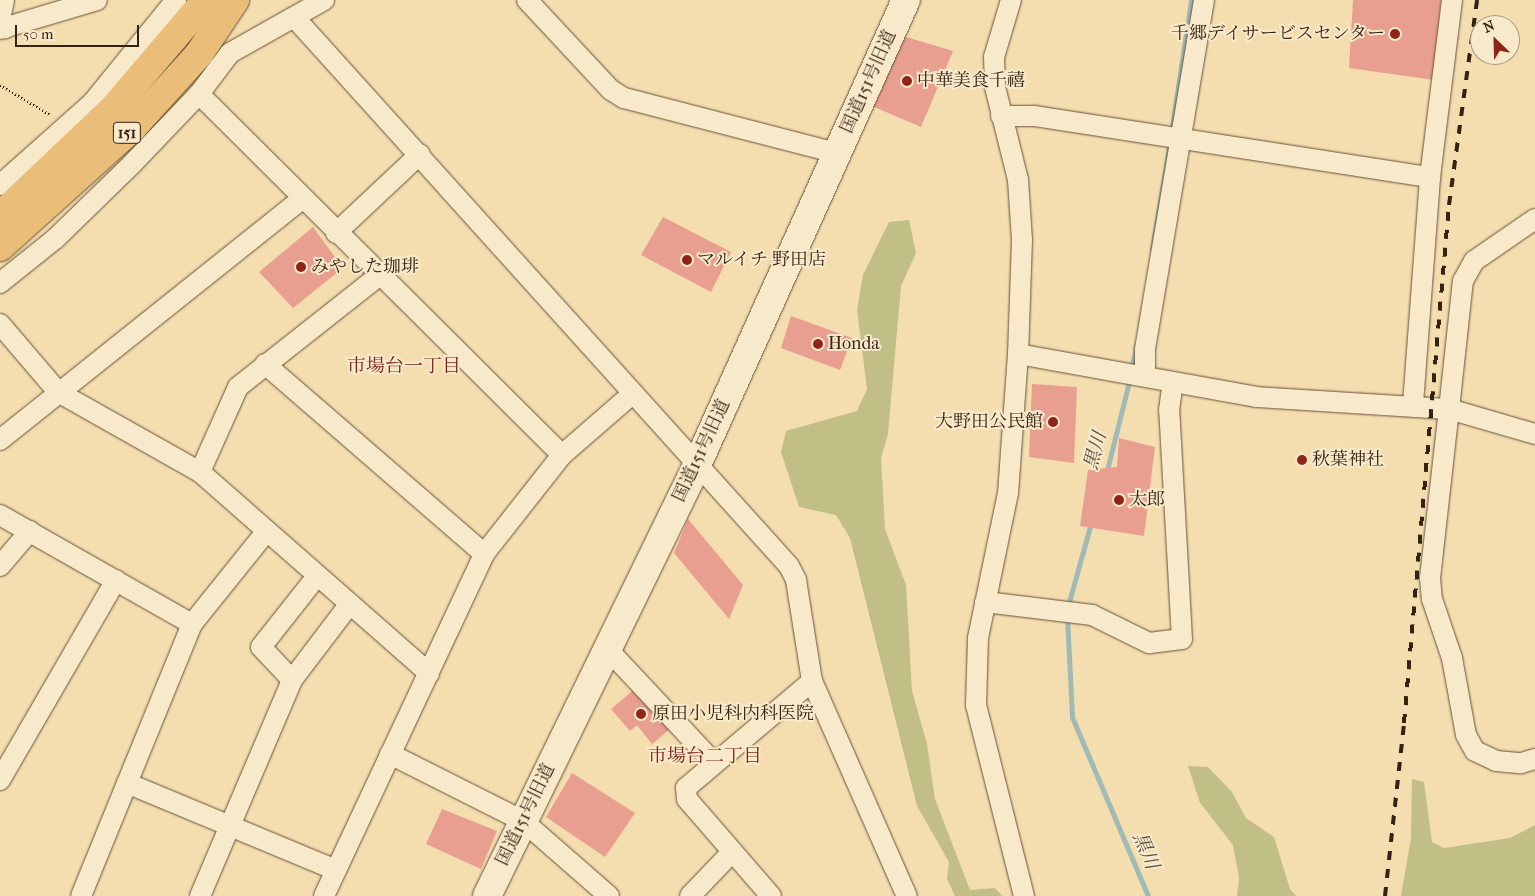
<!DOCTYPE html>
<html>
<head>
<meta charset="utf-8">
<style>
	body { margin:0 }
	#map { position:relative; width:1535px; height:896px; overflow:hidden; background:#f4ddaf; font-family:"IM FELL French Canon","Noto Serif JP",serif }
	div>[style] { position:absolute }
	.green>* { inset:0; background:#c2bf86 }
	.stream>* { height:5px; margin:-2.5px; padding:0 2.5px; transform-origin:2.5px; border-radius:2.5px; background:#a0bab6 }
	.building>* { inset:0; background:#e89f90 }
	.path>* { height:3px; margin-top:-1.5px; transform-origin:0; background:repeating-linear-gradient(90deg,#362212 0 1px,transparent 0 3.5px) }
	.roads { filter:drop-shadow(0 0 1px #665139) drop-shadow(0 0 1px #665139) }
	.street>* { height:20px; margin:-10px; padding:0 10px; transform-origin:10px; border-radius:10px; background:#f8e9cb }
	.secondary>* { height:28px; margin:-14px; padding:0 14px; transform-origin:14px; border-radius:14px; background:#f8e9cb }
	.highway>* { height:28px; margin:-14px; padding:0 14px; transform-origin:14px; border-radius:14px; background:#eabe78 }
	.rail>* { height:4px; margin-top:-2px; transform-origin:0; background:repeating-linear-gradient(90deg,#362212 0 9px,transparent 0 18px) }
	.dots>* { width:14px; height:14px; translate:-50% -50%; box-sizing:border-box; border:2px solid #f8e9cb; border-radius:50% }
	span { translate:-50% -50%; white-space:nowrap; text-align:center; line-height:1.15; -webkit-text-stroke:4px #f8e9cb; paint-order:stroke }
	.shield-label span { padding:1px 4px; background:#f8e9cb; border:1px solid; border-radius:4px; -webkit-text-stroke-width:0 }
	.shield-label { font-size:16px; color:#362212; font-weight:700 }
	.poi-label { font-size:18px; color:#362212 }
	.right { translate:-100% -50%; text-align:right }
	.left { translate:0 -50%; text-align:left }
	.street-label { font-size:18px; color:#362212 }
	.neighbourhood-label { font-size:19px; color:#7a1f14 }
	.water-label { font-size:19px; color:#565043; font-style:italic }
	.north { position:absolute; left:1470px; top:15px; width:50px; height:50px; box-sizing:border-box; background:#f8e9cb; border:1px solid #aa9981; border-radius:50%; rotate:336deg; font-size:14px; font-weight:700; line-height:20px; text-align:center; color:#362212 }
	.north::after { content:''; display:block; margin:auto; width:18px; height:22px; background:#8f2418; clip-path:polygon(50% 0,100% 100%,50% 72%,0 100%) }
	.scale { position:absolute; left:15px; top:25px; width:124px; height:22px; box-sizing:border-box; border:2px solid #362212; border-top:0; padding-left:6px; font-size:15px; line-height:18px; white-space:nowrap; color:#362212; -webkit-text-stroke:4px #f8e9cb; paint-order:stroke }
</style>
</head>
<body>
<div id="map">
	<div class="green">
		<div style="clip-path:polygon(909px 220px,916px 253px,901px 286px,888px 434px,881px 458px,885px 529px,906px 585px,912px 691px,927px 744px,935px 799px,970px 890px,995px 888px,1002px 896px,955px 896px,947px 879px,949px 862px,917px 806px,850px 538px,836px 515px,799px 507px,781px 452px,786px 431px,857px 411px,867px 389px,857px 310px,863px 275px,889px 222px)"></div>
		<div style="clip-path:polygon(1188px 766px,1208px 767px,1232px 792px,1246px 818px,1274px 837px,1290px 889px,1296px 896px,1237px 896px,1239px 878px,1233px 845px,1200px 803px)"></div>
		<div style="clip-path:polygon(1412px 779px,1424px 782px,1432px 842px,1444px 848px,1510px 838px,1535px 825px,1535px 896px,1401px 896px,1411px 838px)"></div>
	</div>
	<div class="stream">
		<div style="left:1171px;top:133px;width:134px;rotate:-81.4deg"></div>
		<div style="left:1152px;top:249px;width:109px;rotate:-80.5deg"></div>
		<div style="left:1131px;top:370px;width:25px;rotate:-78deg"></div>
		<div style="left:1106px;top:474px;width:99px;rotate:-76deg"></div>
		<div style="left:1067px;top:609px;width:89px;rotate:-74.4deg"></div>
		<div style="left:1067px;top:617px;width:100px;rotate:87.1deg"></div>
		<div style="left:1072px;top:717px;width:194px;rotate:67deg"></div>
	</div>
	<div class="building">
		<div style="clip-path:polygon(1353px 0,1441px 0,1434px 80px,1349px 68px)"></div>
		<div style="clip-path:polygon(903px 36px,953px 51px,921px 127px,872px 106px)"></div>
		<div style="clip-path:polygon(663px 217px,731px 252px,711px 292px,641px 255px)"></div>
		<div style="clip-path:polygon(313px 227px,343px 268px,293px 308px,259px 272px)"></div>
		<div style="clip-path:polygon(791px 316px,852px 338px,840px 370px,781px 348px)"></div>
		<div style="clip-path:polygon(1032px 384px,1077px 387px,1074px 463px,1029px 457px)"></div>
		<div style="clip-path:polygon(1119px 438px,1155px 447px,1144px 536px,1080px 526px,1088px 470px,1117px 467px)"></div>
		<div style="clip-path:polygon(688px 519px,743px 585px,729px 619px,674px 553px)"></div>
		<div style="clip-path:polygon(636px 688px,670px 729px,652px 744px,637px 725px,630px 731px,611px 709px)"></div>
		<div style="clip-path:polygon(572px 773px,635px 813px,605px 857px,546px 817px)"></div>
		<div style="clip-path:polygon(442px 809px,497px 831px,481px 869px,426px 844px)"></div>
	</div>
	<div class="path">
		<div style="left:0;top:85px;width:59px;rotate:30.5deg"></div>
	</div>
	<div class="roads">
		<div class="street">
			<div style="left:4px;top:0;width:16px;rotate:101deg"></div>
			<div style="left:1px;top:16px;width:13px;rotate:72deg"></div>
			<div style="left:527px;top:0;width:123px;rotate:47deg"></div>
			<div style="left:611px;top:90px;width:15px;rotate:32deg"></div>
			<div style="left:624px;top:98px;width:220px;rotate:14.5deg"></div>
			<div style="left:1011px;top:0;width:59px;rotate:106.6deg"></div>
			<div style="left:994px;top:57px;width:30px;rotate:88deg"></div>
			<div style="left:995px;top:87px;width:96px;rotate:76.1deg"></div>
			<div style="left:1018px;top:180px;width:60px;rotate:86.2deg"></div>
			<div style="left:1022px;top:240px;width:114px;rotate:92deg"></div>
			<div style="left:1018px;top:354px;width:139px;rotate:94.1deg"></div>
			<div style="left:1008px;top:493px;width:148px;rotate:101.7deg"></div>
			<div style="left:978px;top:638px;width:67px;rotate:91.7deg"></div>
			<div style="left:976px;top:705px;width:197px;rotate:75.9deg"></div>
			<div style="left:294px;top:17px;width:739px;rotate:47.96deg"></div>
			<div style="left:789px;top:566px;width:16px;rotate:63deg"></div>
			<div style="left:796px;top:580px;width:102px;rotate:81deg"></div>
			<div style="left:812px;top:681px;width:235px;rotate:66.2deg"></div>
			<div style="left:0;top:29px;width:101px;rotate:-16.6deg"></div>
			<div style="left:199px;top:94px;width:512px;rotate:44.84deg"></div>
			<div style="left:1001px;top:116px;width:33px"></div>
			<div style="left:1034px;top:116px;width:401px;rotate:8.8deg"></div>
			<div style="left:0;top:185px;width:125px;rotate:-41.7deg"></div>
			<div style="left:93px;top:102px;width:132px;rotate:-50.9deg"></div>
			<div style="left:336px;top:233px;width:115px;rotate:-43.2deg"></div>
			<div style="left:0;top:283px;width:70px;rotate:-38.7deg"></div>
			<div style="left:55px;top:239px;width:107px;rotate:-44.2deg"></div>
			<div style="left:132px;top:164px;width:97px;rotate:-46.3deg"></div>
			<div style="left:199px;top:94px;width:51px;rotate:-52.9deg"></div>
			<div style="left:230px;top:53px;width:108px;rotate:-29.4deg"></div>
			<div style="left:0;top:324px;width:89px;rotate:49.5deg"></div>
			<div style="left:58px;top:392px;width:163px;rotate:29.4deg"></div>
			<div style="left:200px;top:472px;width:305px;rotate:41.3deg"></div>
			<div style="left:1018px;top:354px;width:242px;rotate:10.2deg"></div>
			<div style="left:1256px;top:397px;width:193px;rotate:3.6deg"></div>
			<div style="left:1449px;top:409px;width:129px;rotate:-83.8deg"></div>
			<div style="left:1463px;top:281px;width:23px;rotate:-61deg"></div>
			<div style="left:1474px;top:261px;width:74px;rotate:-34.5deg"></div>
			<div style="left:265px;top:364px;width:290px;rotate:40.9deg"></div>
			<div style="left:1145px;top:376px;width:27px;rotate:-90deg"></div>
			<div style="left:1145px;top:349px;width:354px;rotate:-80.4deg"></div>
			<div style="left:1413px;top:404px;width:228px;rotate:-85.7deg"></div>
			<div style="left:1430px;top:177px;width:178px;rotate:-82.9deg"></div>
			<div style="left:1535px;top:434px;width:90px;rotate:-163.8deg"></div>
			<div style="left:1449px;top:409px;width:170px;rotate:96.4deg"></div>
			<div style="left:1430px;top:578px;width:21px;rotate:85deg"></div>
			<div style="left:1432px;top:599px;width:62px;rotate:71.3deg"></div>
			<div style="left:1452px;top:658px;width:78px;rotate:79.7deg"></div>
			<div style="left:1466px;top:735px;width:18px;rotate:61deg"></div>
			<div style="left:1475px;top:751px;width:23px;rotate:25deg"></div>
			<div style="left:1496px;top:761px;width:25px;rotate:5deg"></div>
			<div style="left:1521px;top:763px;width:15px;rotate:-16deg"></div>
			<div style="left:0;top:440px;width:386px;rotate:-38.6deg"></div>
			<div style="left:200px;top:472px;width:93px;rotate:-65.9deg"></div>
			<div style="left:238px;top:387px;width:181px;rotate:-38.3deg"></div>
			<div style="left:0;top:515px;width:221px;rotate:29.6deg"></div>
			<div style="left:0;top:566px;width:46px;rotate:-49.4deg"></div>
			<div style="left:985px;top:602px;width:108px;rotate:6.9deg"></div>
			<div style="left:1092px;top:615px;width:64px;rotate:26.2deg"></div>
			<div style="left:1149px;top:643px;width:33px;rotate:-7deg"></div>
			<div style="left:1182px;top:639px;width:229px;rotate:-93.2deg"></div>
			<div style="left:1169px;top:410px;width:27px;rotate:-82deg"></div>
			<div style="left:605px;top:651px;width:10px;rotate:29deg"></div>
			<div style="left:614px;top:656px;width:146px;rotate:46.9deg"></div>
			<div style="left:292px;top:680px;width:45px;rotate:-133.2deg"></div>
			<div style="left:261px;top:647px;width:90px;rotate:-51.7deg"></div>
			<div style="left:390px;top:754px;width:149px;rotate:26.7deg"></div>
			<div style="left:523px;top:821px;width:114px;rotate:41.1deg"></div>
			<div style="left:0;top:780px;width:231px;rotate:-59.9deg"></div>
			<div style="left:127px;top:783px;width:226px;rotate:22.6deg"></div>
			<div style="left:81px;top:896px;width:294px;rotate:-67.8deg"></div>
			<div style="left:192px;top:624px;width:118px;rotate:-51.2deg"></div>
			<div style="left:200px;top:896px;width:235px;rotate:-66.9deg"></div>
			<div style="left:292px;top:680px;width:94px;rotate:-52.8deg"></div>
			<div style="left:324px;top:896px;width:378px;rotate:-64.9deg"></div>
			<div style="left:484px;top:554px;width:126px;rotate:-51.8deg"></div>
			<div style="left:562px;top:455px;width:91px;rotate:-41deg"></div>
			<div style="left:690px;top:896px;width:61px;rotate:-46.3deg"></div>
			<div style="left:771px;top:896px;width:128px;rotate:-130.9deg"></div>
			<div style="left:687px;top:799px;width:11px;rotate:-95deg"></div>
			<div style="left:686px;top:788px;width:165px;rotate:-40.3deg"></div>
		</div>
		<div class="secondary">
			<div style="left:487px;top:896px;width:477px;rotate:-64deg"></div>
			<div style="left:696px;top:467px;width:512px;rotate:-65.79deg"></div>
		</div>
		<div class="highway">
			<div style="left:0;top:216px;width:157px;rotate:-43.5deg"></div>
			<div style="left:114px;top:108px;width:142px;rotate:-49.6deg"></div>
			<div style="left:0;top:247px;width:178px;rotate:-42deg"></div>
			<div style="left:132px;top:128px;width:100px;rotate:-47.8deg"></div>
			<div style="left:199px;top:54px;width:65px;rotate:-56.3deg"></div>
		</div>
	</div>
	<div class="rail">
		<div style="left:1385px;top:896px;width:174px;rotate:-83.7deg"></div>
		<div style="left:1404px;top:723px;width:520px;rotate:-85.04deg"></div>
		<div style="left:1449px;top:205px;width:207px;rotate:-82.2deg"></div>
	</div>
	<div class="dots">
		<div style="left:1395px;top:34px;background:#8f2418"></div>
		<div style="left:907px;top:81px;background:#8f2418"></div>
		<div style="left:687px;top:260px;background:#8f2418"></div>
		<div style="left:301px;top:267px;background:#8f2418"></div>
		<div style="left:818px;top:344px;background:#8f2418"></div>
		<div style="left:1053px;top:422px;background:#8f2418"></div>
		<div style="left:1302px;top:460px;background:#8f2418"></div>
		<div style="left:1119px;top:500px;background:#8f2418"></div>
		<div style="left:641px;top:714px;background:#8f2418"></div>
	</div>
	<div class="shield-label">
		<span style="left:127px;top:133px">151</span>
	</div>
	<div class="poi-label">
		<span class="right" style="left:1385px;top:34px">千郷デイサービスセンター</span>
		<span class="left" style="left:917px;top:81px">中華美食千禧</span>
		<span class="left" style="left:697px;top:260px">マルイチ 野田店</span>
		<span class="left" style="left:311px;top:267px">みやした珈琲</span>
		<span class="left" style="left:828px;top:344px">Honda</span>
		<span class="right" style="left:1043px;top:422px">大野田公民館</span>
		<span class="left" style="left:1312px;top:460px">秋葉神社</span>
		<span class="left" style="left:1129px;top:500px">太郎</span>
		<span class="left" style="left:652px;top:714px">原田小児科内科医院</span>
	</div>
	<div class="street-label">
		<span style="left:869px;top:82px;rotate:-66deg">国道151号旧道</span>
		<span style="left:702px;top:451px;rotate:-65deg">国道151号旧道</span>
		<span style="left:526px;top:815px;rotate:-64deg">国道151号旧道</span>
	</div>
	<div class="neighbourhood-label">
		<span style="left:404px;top:367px">市場台一丁目</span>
		<span style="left:705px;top:757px">市場台二丁目</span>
	</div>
	<div class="water-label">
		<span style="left:1096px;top:451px;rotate:-75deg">黒川</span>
		<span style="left:1145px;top:851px;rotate:67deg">黒川</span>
	</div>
	<div class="north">N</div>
	<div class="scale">50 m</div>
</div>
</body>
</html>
